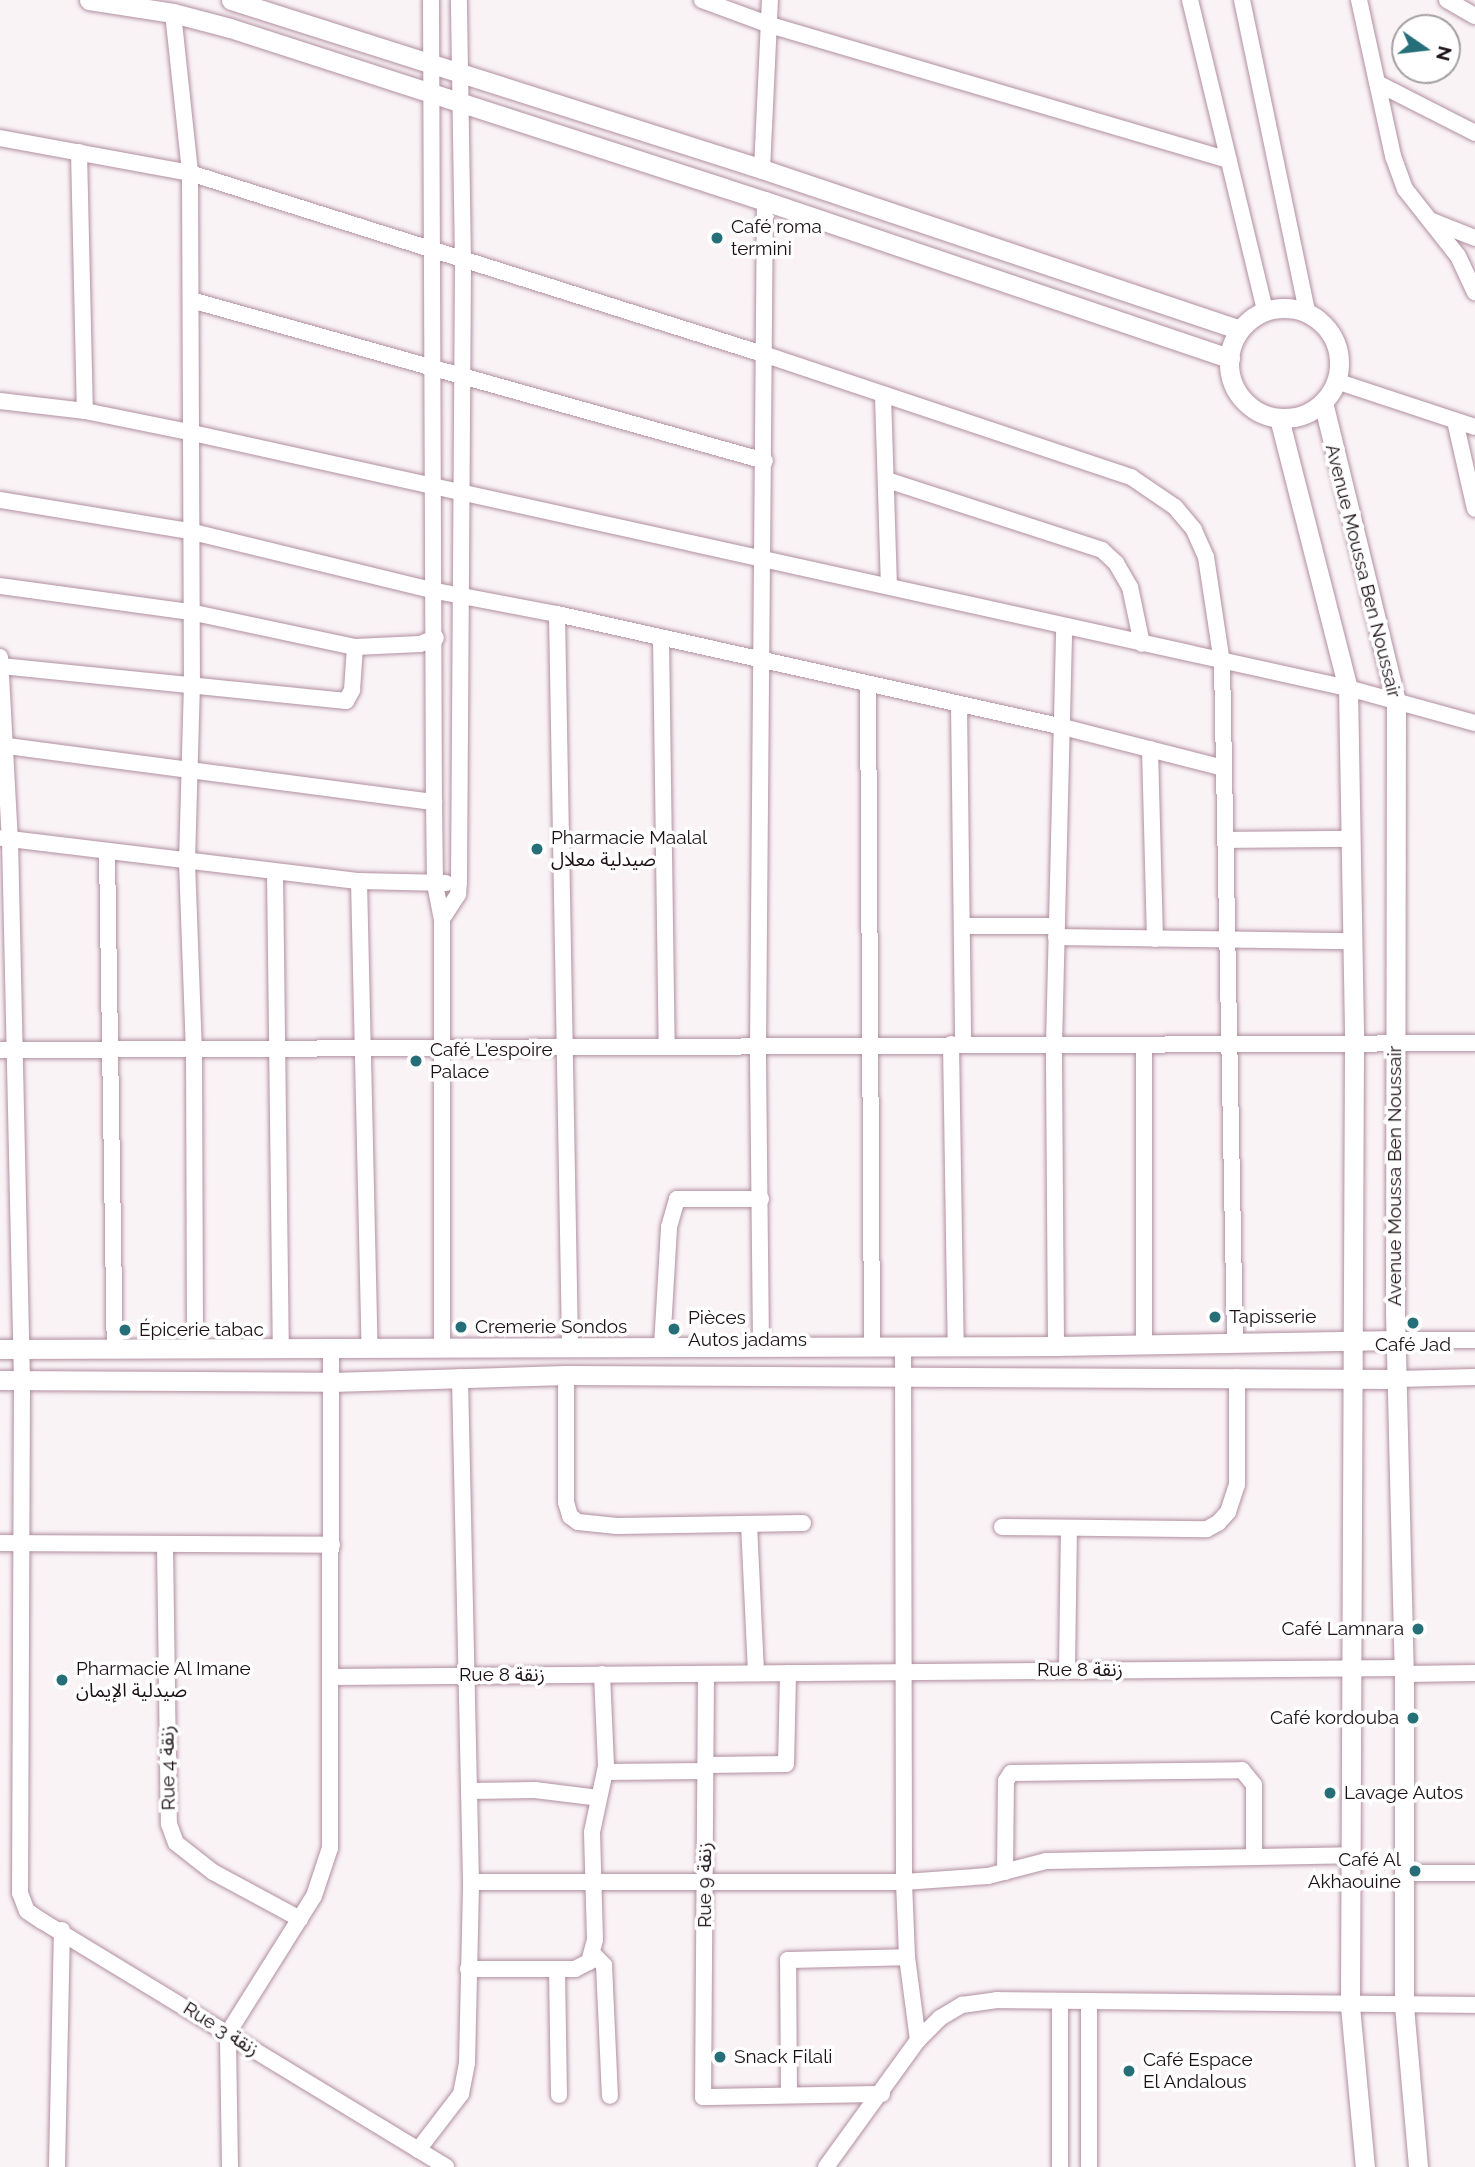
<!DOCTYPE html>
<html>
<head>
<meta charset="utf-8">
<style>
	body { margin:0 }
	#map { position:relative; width:1475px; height:2167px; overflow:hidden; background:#faf3f6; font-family:Raleway,"Noto Sans Arabic",sans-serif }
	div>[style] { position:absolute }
	.roads { filter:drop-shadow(0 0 2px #b18fa0) drop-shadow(0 0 2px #b18fa0) }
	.minor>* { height:16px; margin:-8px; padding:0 8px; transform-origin:8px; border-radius:8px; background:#fff }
	.tertiary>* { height:19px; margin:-9.5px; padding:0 9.5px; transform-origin:9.5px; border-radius:9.5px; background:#fff }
	.tertiary>.ring { margin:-9.5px; padding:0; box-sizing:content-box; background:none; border:19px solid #fff; border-radius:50% }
	.dots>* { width:19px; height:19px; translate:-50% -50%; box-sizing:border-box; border:4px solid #fff; border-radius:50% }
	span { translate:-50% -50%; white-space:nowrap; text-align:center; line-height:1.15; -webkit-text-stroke:7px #fff; paint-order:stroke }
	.poi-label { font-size:19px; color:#1c1017 }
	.left { translate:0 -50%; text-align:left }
	.right { translate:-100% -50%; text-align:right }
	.street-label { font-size:19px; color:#1c1017 }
	.north { position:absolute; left:1391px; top:14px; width:70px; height:70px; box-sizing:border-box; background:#fff; border:2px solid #a49fa2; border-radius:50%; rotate:104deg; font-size:19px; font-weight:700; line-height:28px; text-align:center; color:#1c1017 }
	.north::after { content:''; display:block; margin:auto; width:24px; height:32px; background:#266f79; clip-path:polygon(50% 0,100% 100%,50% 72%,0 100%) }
</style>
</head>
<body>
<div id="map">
	<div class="roads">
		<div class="minor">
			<div style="left:431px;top:0;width:802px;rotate:89.79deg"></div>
			<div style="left:434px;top:802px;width:82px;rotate:89.3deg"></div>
			<div style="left:435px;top:884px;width:36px;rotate:79deg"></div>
			<div style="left:442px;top:919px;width:429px;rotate:90deg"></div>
			<div style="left:702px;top:0;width:72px;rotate:20.2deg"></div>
			<div style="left:770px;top:25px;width:478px;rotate:16.4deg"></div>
			<div style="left:1190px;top:0;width:320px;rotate:76.4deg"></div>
			<div style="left:1242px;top:0;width:319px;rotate:78.2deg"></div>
			<div style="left:1359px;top:0;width:160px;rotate:77.7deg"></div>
			<div style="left:1393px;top:156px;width:35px;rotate:70deg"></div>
			<div style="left:1405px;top:189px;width:85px;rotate:51.7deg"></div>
			<div style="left:1458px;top:256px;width:40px;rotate:65deg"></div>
			<div style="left:1447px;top:0;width:32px;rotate:30deg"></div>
			<div style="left:173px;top:13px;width:161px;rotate:83.9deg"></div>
			<div style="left:190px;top:173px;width:510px;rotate:89.78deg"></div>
			<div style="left:192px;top:683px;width:179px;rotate:91.6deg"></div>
			<div style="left:187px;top:862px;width:189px;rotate:87.9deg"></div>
			<div style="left:194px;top:1051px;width:297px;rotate:89.8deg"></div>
			<div style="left:1377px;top:83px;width:110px;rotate:27deg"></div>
			<div style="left:0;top:138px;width:193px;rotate:10.4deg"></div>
			<div style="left:190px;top:173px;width:604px;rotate:17.54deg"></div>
			<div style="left:766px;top:355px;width:385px;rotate:18.5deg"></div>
			<div style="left:1131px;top:477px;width:53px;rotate:34.3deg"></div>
			<div style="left:1175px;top:507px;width:30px;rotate:50deg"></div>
			<div style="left:1194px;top:530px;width:30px;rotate:66deg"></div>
			<div style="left:1206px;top:557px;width:107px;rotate:81.4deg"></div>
			<div style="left:1222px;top:663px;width:677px;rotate:88.9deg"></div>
			<div style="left:79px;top:152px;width:259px;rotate:88.7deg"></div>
			<div style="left:762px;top:169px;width:169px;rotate:-87.3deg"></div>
			<div style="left:1432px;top:221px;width:46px;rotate:21.6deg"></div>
			<div style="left:191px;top:300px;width:596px;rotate:15.67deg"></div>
			<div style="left:1336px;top:381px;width:146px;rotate:18.3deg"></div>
			<div style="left:883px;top:396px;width:190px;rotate:88.2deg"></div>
			<div style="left:0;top:401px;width:86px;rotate:6.7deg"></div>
			<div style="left:85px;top:411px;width:105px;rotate:11.5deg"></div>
			<div style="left:188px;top:432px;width:1188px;rotate:12.45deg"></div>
			<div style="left:1348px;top:688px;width:132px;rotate:15.4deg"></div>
			<div style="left:1455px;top:421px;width:90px;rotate:77.2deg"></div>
			<div style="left:887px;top:480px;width:226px;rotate:18deg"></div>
			<div style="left:1102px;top:550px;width:19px;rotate:43deg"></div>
			<div style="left:1116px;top:563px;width:28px;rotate:60deg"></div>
			<div style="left:1130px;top:587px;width:58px;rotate:78.1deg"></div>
			<div style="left:0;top:500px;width:192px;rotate:9.3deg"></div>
			<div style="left:189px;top:531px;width:254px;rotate:13.7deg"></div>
			<div style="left:436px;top:591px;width:123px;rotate:10.8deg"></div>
			<div style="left:557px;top:614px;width:514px;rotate:12.58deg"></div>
			<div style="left:1059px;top:726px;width:170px;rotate:14.3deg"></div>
			<div style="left:0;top:586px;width:192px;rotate:7.8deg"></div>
			<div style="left:190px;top:612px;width:169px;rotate:12deg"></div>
			<div style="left:355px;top:647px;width:65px;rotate:-2.6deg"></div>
			<div style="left:420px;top:644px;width:17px;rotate:-21deg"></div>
			<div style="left:557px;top:614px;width:733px;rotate:88.98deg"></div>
			<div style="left:661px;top:638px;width:409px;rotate:89.2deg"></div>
			<div style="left:0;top:657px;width:182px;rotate:86.9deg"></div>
			<div style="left:10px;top:839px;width:541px;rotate:88.73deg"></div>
			<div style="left:22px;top:1380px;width:513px;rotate:90.22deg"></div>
			<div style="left:20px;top:1893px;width:19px;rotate:69deg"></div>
			<div style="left:27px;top:1911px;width:18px;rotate:34deg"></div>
			<div style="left:42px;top:1921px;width:473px;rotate:31.3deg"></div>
			<div style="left:1px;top:666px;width:347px;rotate:5.8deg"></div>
			<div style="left:346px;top:701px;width:13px;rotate:-61deg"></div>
			<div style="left:352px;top:690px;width:43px;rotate:-86deg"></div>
			<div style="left:868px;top:685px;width:662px;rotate:89.65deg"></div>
			<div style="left:959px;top:704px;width:340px;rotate:89.3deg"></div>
			<div style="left:0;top:745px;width:438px;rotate:7.5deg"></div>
			<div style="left:1150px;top:749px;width:190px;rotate:88.5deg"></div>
			<div style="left:2px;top:838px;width:360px;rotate:6.9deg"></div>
			<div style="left:359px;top:881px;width:87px;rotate:1.3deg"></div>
			<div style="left:1225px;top:840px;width:125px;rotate:-0.5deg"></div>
			<div style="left:107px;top:852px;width:497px;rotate:89.1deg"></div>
			<div style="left:275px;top:872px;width:477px;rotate:89.3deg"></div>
			<div style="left:359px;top:881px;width:467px;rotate:88.7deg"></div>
			<div style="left:442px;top:919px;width:30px;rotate:-57deg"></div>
			<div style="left:458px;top:894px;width:12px;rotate:-85deg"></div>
			<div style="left:459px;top:882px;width:620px;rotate:-89.63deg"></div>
			<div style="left:463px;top:262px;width:262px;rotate:-90.9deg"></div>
			<div style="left:962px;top:926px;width:94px"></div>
			<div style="left:1056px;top:937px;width:296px;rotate:0.8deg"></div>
			<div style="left:951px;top:1044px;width:303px;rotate:89.1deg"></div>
			<div style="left:0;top:1050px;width:1475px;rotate:-0.27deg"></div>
			<div style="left:1396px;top:1340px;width:79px"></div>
			<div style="left:1144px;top:1343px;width:297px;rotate:-90deg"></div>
			<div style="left:662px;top:1346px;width:119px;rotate:-86.6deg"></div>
			<div style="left:669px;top:1227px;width:29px;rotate:-74deg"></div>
			<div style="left:677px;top:1199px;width:84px"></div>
			<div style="left:761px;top:1346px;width:299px;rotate:-90.6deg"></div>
			<div style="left:758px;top:1047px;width:846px;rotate:-89.53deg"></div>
			<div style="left:1056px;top:1346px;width:301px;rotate:-90.4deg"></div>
			<div style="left:1054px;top:1045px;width:416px;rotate:-88.6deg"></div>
			<div style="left:903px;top:1347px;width:535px;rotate:89.89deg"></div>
			<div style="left:904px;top:1882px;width:75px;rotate:87.7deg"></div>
			<div style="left:907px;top:1957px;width:84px;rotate:82.5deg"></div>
			<div style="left:566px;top:1375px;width:127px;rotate:90deg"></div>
			<div style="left:566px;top:1502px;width:15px;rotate:74deg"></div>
			<div style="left:570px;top:1516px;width:10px;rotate:37deg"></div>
			<div style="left:578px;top:1522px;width:39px;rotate:6deg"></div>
			<div style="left:617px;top:1526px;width:186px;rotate:-0.9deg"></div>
			<div style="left:1397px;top:1379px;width:78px;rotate:-1.5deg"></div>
			<div style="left:749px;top:1524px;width:149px;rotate:87.3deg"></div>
			<div style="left:1002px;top:1527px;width:205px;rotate:0.6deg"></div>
			<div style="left:1207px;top:1529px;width:13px;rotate:-29deg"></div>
			<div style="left:1218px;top:1523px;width:15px;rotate:-48deg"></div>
			<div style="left:1228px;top:1512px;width:28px;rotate:-72deg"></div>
			<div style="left:1237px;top:1485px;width:108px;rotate:-90deg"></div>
			<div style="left:0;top:1543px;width:332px;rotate:0.3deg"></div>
			<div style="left:165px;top:1546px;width:278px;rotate:89.2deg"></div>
			<div style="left:169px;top:1824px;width:20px;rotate:70deg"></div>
			<div style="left:176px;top:1843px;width:47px;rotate:38.1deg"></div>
			<div style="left:213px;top:1872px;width:99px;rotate:28.4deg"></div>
			<div style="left:1067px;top:1669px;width:141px;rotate:-89.2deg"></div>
			<div style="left:706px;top:1674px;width:423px;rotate:90.4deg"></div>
			<div style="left:703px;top:2097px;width:179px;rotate:-1deg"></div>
			<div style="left:1404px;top:1674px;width:71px;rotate:-0.8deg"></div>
			<div style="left:332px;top:1677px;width:1072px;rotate:-0.48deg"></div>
			<div style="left:706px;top:1765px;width:80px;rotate:-0.7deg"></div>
			<div style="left:786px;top:1764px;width:91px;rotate:-88.7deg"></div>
			<div style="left:605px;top:1772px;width:100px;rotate:-0.6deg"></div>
			<div style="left:469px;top:1791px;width:66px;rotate:-0.9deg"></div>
			<div style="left:535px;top:1790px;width:64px;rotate:7.1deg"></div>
			<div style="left:1005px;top:1872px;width:91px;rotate:-89.4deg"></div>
			<div style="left:1006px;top:1781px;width:9px;rotate:-58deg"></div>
			<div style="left:1011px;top:1773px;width:231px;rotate:-0.7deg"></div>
			<div style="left:1242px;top:1770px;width:19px;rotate:51deg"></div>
			<div style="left:1254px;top:1785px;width:72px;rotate:90deg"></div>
			<div style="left:1405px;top:1873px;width:70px"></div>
			<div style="left:471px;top:1882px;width:433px"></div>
			<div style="left:904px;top:1882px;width:84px;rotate:-4.1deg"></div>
			<div style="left:988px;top:1876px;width:60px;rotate:-14.5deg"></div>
			<div style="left:1046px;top:1861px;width:304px;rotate:-1.1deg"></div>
			<div style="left:593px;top:1954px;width:16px;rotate:45deg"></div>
			<div style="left:604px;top:1965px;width:131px;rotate:87.4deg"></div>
			<div style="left:468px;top:1969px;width:107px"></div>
			<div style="left:575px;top:1969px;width:16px;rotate:-27deg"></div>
			<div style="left:589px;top:1962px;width:23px;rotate:-75deg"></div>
			<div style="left:595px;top:1940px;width:108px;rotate:-91.6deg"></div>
			<div style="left:592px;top:1832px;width:67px;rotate:-78deg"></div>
			<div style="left:606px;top:1766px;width:92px;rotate:-92.5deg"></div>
			<div style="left:557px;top:1969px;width:126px;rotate:89.1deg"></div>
			<div style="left:1060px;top:2001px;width:166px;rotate:90deg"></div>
			<div style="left:1089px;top:2001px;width:166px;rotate:90deg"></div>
			<div style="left:789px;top:2095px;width:135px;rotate:-90.4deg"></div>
			<div style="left:788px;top:1960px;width:119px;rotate:-1.4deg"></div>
			<div style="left:418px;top:2150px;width:71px;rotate:-52.5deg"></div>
			<div style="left:461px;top:2094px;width:32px;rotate:-79deg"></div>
			<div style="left:467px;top:2063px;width:181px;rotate:-88.7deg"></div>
			<div style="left:471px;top:1882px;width:505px;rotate:-91.25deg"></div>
			<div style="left:57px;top:2167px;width:237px;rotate:-88.8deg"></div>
			<div style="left:230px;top:2167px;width:134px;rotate:-90.9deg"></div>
			<div style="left:228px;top:2033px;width:162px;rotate:-57.9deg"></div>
			<div style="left:314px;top:1896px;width:51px;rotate:-71.6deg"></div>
			<div style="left:330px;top:1848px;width:499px;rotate:-89.9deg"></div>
			<div style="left:826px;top:2167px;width:157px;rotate:-54.1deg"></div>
			<div style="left:918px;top:2040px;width:31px;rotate:-45deg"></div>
			<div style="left:940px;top:2018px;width:26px;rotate:-31deg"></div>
			<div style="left:962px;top:2005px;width:35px;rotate:-8deg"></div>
			<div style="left:997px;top:2000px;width:478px;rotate:0.6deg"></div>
		</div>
		<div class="tertiary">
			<div style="left:89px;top:0;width:85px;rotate:8.8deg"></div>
			<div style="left:173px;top:13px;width:59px;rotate:14.7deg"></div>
			<div style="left:230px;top:28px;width:562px;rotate:17.92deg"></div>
			<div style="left:765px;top:201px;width:491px;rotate:18.7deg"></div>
			<div style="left:231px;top:0;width:557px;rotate:17.65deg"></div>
			<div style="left:762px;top:169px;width:504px;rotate:18.61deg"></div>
			<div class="ring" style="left:1229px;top:308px;width:91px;height:91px"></div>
			<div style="left:1323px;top:402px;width:309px;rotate:76.3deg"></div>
			<div style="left:1396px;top:702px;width:610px;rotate:90.09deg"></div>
			<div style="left:1395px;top:1312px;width:362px;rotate:88.6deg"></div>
			<div style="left:1404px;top:1674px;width:332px;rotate:90deg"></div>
			<div style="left:1404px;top:2006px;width:162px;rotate:85deg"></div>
			<div style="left:1279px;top:418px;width:279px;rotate:75.7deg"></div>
			<div style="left:1348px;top:688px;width:355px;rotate:89deg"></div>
			<div style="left:1354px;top:1043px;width:963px;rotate:90.24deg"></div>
			<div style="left:1350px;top:2006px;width:162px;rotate:84.7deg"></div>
			<div style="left:0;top:1349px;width:1056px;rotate:-0.16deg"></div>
			<div style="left:1056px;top:1346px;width:340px;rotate:-1deg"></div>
			<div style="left:0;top:1380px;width:331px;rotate:0.3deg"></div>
			<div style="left:331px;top:1382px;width:235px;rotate:-1.7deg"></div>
			<div style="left:566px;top:1375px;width:831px;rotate:0.28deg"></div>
		</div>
	</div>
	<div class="dots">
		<div style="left:717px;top:238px;background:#266f79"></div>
		<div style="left:537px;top:849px;background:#266f79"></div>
		<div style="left:416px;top:1061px;background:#266f79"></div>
		<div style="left:1215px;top:1317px;background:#266f79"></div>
		<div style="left:1413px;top:1323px;background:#266f79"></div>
		<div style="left:461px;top:1327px;background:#266f79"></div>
		<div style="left:674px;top:1329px;background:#266f79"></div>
		<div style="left:125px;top:1330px;background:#266f79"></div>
		<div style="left:1418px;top:1629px;background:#266f79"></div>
		<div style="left:62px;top:1680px;background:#266f79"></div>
		<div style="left:1413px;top:1718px;background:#266f79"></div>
		<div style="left:1330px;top:1793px;background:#266f79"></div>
		<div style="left:1415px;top:1871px;background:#266f79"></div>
		<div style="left:720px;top:2057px;background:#266f79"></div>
		<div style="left:1129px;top:2071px;background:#266f79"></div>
	</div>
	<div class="poi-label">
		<span class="left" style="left:731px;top:238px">Café roma<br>termini</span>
		<span class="left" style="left:551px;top:849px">Pharmacie Maalal<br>صيدلية معلال</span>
		<span class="left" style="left:430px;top:1061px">Café L'espoire<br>Palace</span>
		<span class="left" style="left:1229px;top:1317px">Tapisserie</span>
		<span class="left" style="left:688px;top:1329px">Pièces<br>Autos jadams</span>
		<span class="left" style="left:475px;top:1327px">Cremerie Sondos</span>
		<span class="left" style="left:139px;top:1330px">Épicerie tabac</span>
		<span style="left:1413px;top:1345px">Café Jad</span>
		<span class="right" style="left:1404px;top:1629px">Café Lamnara</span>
		<span class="left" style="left:76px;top:1680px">Pharmacie Al Imane<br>صيدلية الإيمان</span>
		<span class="right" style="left:1399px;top:1718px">Café kordouba</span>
		<span class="left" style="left:1344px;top:1793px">Lavage Autos</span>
		<span class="right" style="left:1401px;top:1871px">Café Al<br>Akhaouine</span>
		<span class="left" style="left:734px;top:2057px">Snack Filali</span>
		<span class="left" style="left:1143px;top:2071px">Café Espace<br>El Andalous</span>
	</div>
	<div class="street-label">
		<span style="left:1363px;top:571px;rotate:76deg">Avenue Moussa Ben Noussair</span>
		<span style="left:1395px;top:1176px;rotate:-90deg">Avenue Moussa Ben Noussair</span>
		<span style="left:1080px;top:1670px">Rue 8 زنقة</span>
		<span style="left:502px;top:1675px">Rue 8 زنقة</span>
		<span style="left:168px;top:1768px;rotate:-91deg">Rue 4 زنقة</span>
		<span style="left:705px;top:1885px;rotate:-90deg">Rue 9 زنقة</span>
		<span style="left:221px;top:2029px;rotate:32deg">Rue 3 زنقة</span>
	</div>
	<div class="north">N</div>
</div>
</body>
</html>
